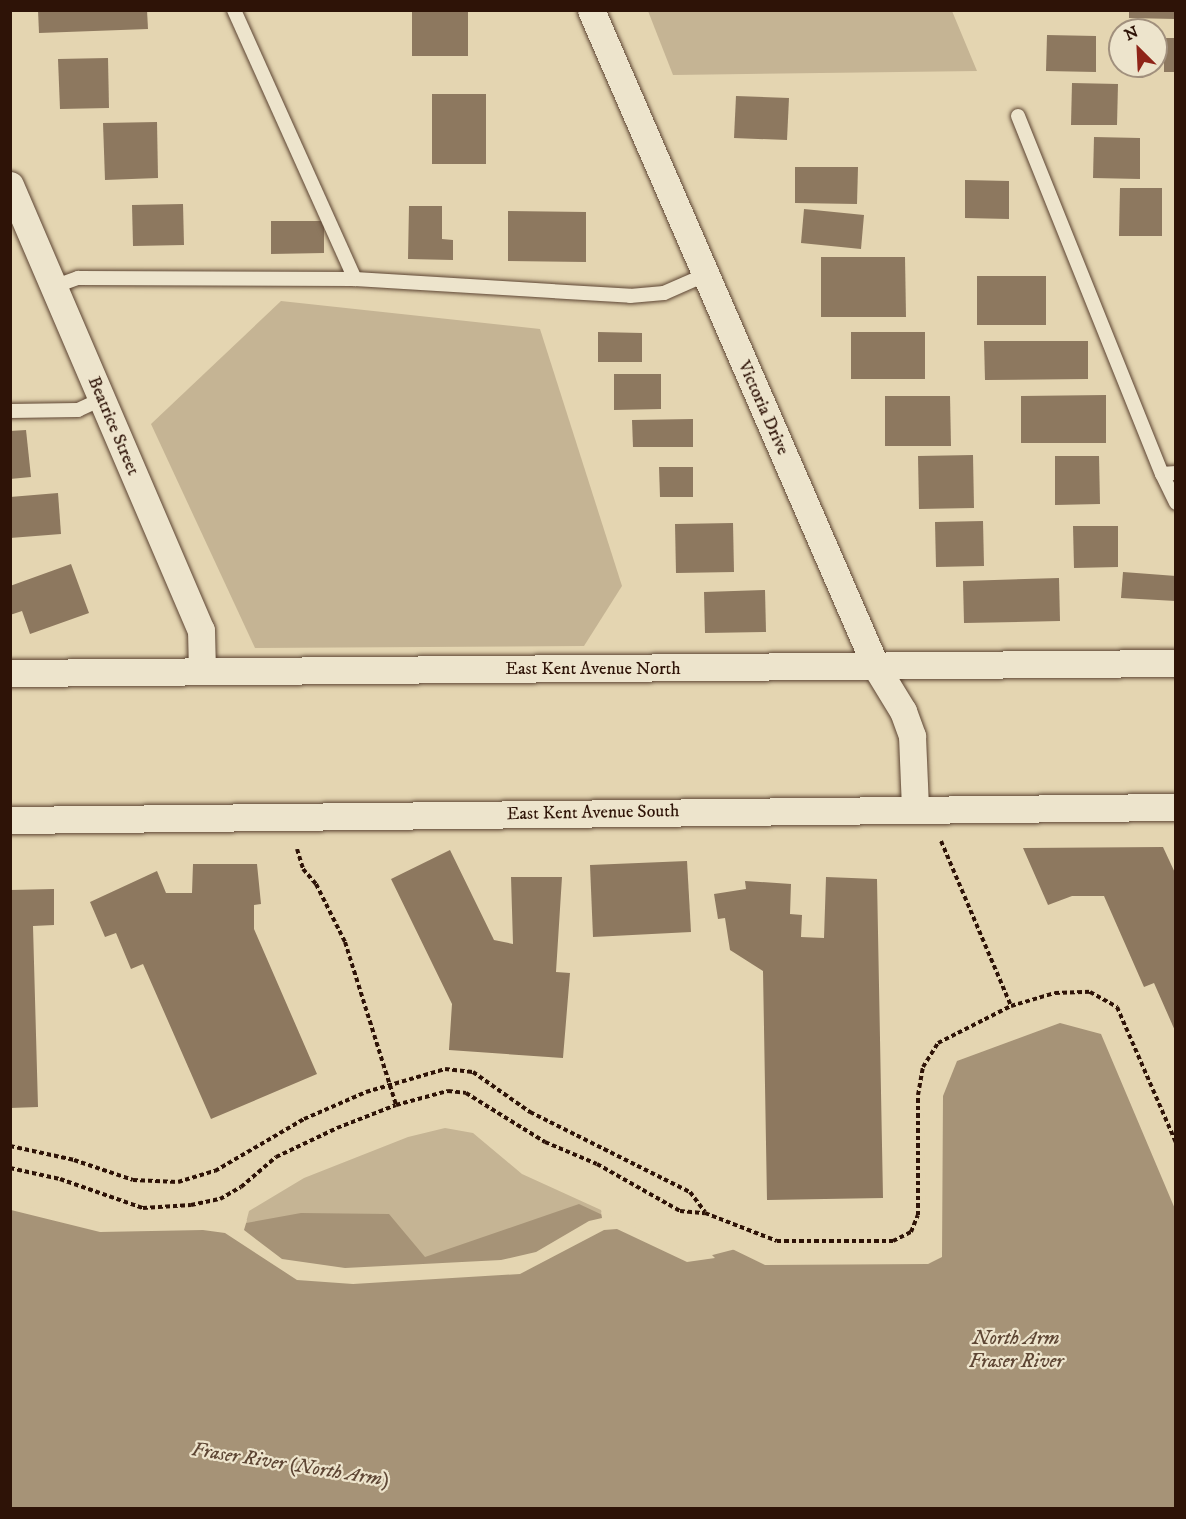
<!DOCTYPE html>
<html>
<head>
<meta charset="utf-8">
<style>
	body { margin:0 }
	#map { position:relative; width:1186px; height:1519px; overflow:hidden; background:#e4d5b1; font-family:"IM FELL DW Pica",serif }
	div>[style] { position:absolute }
	.green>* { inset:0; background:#c5b494 }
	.water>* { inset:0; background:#a69377 }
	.pier>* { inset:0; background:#e4d5b1 }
	.building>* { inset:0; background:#8d785f }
	.path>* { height:4px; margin-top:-2px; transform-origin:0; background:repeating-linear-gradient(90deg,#2e1307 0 4.5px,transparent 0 7.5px) }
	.roads { filter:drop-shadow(0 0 2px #5c4432) drop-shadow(0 0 2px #5c4432) }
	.service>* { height:14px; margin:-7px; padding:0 7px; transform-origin:7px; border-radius:7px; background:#ede4cc }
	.minor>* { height:27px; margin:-13.5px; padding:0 13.5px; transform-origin:13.5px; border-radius:13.5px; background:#ede4cc }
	span { translate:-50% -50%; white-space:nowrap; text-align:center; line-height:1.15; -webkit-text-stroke:4.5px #ede4cc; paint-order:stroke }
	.street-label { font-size:18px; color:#2e1307 }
	.water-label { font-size:20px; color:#5e4634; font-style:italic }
	.frame { position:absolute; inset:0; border:12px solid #2e1307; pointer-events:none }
	.north { position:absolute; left:1108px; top:18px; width:60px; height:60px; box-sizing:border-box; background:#ede4cc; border:2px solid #a1907d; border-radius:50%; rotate:336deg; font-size:16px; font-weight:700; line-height:24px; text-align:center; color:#2e1307 }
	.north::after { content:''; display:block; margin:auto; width:21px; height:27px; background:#8f2418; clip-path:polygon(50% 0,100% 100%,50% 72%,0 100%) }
</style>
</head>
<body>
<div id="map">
	<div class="green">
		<div style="clip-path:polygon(648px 11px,952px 11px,977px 71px,673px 75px)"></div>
		<div style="clip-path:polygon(281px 301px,540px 329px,622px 586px,584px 646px,255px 648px,151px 424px)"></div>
		<div style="clip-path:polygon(445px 1128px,473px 1133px,522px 1174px,601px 1210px,603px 1218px,407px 1264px,244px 1230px,249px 1211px,304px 1178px,408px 1137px)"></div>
	</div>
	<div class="water">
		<div style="clip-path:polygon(1064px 999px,1113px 1015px,1175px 1165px,1175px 1508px,11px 1508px,11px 1208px,112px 1230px,224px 1227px,301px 1213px,389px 1214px,425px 1257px,579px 1204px,697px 1259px,755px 1244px,892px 1250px,929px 1212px,948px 1046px)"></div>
	</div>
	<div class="pier">
		<div style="clip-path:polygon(1064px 996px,1115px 1013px,1176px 1157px,1175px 1209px,1101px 1034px,1060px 1023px,957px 1061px,943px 1096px,942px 1257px,928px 1264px,765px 1265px,728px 1247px,755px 1241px,891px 1247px,926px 1211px,923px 1088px,946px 1044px)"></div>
		<div style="clip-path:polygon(18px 1204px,112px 1227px,247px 1220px,244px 1230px,282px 1259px,345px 1268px,501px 1260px,536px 1252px,589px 1221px,602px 1218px,601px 1212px,697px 1256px,709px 1252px,715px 1258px,687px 1262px,617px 1229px,604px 1230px,520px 1274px,353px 1284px,297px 1280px,225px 1233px,203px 1230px,100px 1232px,11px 1210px,10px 1205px)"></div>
	</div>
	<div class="building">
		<div style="clip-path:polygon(38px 10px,147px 10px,148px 29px,39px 33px)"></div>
		<div style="clip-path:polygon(1129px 10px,1176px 10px,1176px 19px,1129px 18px)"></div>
		<div style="clip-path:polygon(412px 12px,468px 12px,468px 56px,412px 56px)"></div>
		<div style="clip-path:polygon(1047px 35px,1096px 36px,1096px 72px,1046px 71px)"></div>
		<div style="clip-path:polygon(1164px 38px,1176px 38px,1176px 72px,1164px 72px)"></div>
		<div style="clip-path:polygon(108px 58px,109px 108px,60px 109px,58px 59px)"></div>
		<div style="clip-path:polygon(1072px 83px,1118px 84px,1117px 125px,1071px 125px)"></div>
		<div style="clip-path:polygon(432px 94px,486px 94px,486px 164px,432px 164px)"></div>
		<div style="clip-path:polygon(736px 96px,789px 98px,787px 140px,734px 138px)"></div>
		<div style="clip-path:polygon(157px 122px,158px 178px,105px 180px,103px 123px)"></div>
		<div style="clip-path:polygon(1094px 137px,1140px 138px,1140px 179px,1093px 178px)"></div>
		<div style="clip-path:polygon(795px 167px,858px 167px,857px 204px,795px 203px)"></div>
		<div style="clip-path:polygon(965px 180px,1009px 181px,1009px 219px,965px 218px)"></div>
		<div style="clip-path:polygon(1120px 188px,1162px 188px,1162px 236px,1119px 236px)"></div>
		<div style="clip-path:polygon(183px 204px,184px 245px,133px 246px,132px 205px)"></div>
		<div style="clip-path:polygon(409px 206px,442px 206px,442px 239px,453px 240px,453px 260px,408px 259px)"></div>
		<div style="clip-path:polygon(804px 209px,864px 215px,861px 249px,801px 243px)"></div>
		<div style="clip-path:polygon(508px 211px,586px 212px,586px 262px,508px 261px)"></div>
		<div style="clip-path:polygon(271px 221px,324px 221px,324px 253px,271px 254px)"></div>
		<div style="clip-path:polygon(821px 257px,905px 257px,906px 317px,821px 317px)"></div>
		<div style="clip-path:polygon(977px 276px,1046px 276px,1046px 325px,977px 325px)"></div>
		<div style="clip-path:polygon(598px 332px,642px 333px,642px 362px,598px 362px)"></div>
		<div style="clip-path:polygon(851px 332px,925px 332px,925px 379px,851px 379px)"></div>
		<div style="clip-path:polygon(984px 341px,1088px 341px,1088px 379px,985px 380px)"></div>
		<div style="clip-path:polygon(614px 374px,661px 374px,661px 409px,614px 410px)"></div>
		<div style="clip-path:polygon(1106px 395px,1106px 443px,1021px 443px,1021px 396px)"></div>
		<div style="clip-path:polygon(885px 396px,950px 396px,951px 446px,885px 446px)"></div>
		<div style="clip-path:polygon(693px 419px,693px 447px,633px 447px,632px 420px)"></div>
		<div style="clip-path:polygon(26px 430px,31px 477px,10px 479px,10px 431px)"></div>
		<div style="clip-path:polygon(973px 455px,974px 508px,919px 509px,918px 456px)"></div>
		<div style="clip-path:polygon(1055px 456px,1099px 456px,1100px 504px,1055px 505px)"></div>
		<div style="clip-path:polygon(659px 467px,693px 467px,693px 497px,660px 497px)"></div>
		<div style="clip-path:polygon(58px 493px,61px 534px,10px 538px,10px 497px)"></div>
		<div style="clip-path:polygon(983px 521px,984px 566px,936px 567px,935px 522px)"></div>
		<div style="clip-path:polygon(733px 523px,734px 572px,676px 573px,675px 524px)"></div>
		<div style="clip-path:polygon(1073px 526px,1118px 526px,1118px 567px,1074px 568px)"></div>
		<div style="clip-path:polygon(71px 564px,89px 613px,30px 634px,22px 611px,10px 615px,10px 586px)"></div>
		<div style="clip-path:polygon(1123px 572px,1176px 576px,1176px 601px,1121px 598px)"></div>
		<div style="clip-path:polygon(1059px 578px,1060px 621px,964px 623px,963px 581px)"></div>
		<div style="clip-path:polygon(765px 590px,766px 632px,705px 633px,704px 592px)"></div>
		<div style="clip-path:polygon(1163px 847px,1176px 875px,1176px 1033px,1154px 983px,1144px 987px,1104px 896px,1072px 896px,1048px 905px,1023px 848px)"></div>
		<div style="clip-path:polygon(450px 850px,494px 940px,513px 944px,511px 877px,562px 877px,556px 972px,570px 973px,563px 1058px,449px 1050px,452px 1004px,391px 879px)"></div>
		<div style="clip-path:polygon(687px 861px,691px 932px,593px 937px,590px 865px)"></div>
		<div style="clip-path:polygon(193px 864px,257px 864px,261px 904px,254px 905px,254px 929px,317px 1074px,211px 1119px,143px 964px,131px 969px,116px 933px,105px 937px,90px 902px,157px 871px,166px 893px,192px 893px)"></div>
		<div style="clip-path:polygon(826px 877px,877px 879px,883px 1198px,767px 1200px,763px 971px,730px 950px,725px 918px,718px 919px,714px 894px,746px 889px,745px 881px,791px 884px,790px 914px,802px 915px,801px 937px,824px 938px)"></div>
		<div style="clip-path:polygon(54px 889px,54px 925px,33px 926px,38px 1107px,10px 1108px,10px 890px)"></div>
	</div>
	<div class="path">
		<div style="left:941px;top:841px;width:179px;rotate:67deg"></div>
		<div style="left:297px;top:849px;width:21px;rotate:73deg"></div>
		<div style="left:303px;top:869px;width:20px;rotate:49deg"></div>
		<div style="left:316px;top:884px;width:65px;rotate:63.4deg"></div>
		<div style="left:345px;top:942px;width:171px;rotate:72.6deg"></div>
		<div style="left:10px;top:1146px;width:66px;rotate:12.3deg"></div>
		<div style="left:74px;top:1160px;width:62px;rotate:18.7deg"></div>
		<div style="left:133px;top:1180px;width:45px;rotate:2.5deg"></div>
		<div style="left:178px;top:1182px;width:39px;rotate:-17deg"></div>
		<div style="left:215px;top:1171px;width:103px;rotate:-30.3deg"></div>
		<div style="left:304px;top:1119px;width:68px;rotate:-23.5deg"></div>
		<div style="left:366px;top:1092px;width:82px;rotate:-16.2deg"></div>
		<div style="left:445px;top:1069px;width:28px;rotate:6deg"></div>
		<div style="left:473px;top:1072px;width:70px;rotate:35.1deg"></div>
		<div style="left:530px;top:1112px;width:179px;rotate:26.6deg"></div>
		<div style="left:690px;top:1192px;width:25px;rotate:53deg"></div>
		<div style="left:10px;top:1168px;width:51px;rotate:12.4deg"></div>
		<div style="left:60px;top:1179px;width:88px;rotate:19.3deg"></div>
		<div style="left:143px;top:1208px;width:48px;rotate:-3.6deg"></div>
		<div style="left:191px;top:1205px;width:30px;rotate:-12deg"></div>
		<div style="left:220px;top:1199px;width:24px;rotate:-30deg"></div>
		<div style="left:241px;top:1187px;width:46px;rotate:-40.6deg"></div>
		<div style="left:276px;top:1157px;width:68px;rotate:-25.4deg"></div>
		<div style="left:337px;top:1128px;width:63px;rotate:-21.3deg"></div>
		<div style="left:396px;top:1105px;width:54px;rotate:-15.1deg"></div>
		<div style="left:448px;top:1091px;width:18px;rotate:6deg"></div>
		<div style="left:466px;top:1093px;width:93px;rotate:31.8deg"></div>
		<div style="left:545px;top:1142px;width:56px;rotate:22.9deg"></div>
		<div style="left:597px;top:1164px;width:95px;rotate:29.5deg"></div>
		<div style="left:680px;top:1211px;width:25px;rotate:5deg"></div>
		<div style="left:705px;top:1213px;width:77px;rotate:21.3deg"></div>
		<div style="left:777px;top:1241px;width:116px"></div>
		<div style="left:893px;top:1241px;width:20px;rotate:-27deg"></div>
		<div style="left:911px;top:1232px;width:18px;rotate:-68deg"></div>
		<div style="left:918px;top:1215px;width:120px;rotate:-90deg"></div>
		<div style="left:918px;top:1095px;width:28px;rotate:-80deg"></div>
		<div style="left:923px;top:1067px;width:28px;rotate:-58deg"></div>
		<div style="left:938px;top:1043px;width:82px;rotate:-26.9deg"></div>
		<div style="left:1011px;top:1006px;width:46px;rotate:-16.5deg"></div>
		<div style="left:1055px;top:993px;width:35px;rotate:-2deg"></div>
		<div style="left:1090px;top:992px;width:31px;rotate:29deg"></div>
		<div style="left:1117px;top:1007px;width:148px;rotate:66.5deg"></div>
	</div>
	<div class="roads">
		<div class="service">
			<div style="left:234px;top:10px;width:295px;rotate:65.8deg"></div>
			<div style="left:1018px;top:116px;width:386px;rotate:68.1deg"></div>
			<div style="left:53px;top:287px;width:27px;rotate:-20deg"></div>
			<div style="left:78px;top:278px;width:277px;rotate:0.2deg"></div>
			<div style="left:355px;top:279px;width:276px;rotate:3.5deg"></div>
			<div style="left:630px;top:296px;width:34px;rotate:-5deg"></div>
			<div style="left:664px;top:293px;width:45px;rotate:-23.7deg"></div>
			<div style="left:10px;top:411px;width:68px;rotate:-0.8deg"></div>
			<div style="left:78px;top:410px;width:26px;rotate:-25deg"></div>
			<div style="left:1176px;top:473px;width:14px;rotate:176deg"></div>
			<div style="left:1162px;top:474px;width:32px;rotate:64deg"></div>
		</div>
		<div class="minor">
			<div style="left:591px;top:10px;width:716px;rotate:66.55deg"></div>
			<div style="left:876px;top:667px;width:52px;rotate:58.5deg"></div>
			<div style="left:903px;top:711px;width:27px;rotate:70deg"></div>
			<div style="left:912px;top:736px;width:72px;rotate:87.6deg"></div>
			<div style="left:10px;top:185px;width:484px;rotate:66.8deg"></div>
			<div style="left:201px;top:630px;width:40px;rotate:88.6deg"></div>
			<div style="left:10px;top:673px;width:1166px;rotate:-0.49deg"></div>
			<div style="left:10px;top:820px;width:1166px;rotate:-0.64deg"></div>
		</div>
	</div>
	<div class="street-label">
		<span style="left:763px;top:408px;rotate:66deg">Victoria Drive</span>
		<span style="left:113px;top:426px;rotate:67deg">Beatrice Street</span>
		<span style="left:593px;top:669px">East Kent Avenue North</span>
		<span style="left:593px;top:813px;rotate:-1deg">East Kent Avenue South</span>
	</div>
	<div class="water-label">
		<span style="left:1016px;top:1350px">North Arm<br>Fraser River</span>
		<span style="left:290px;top:1465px;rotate:9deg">Fraser River (North Arm)</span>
	</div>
	<div class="frame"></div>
	<div class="north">N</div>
</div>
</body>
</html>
